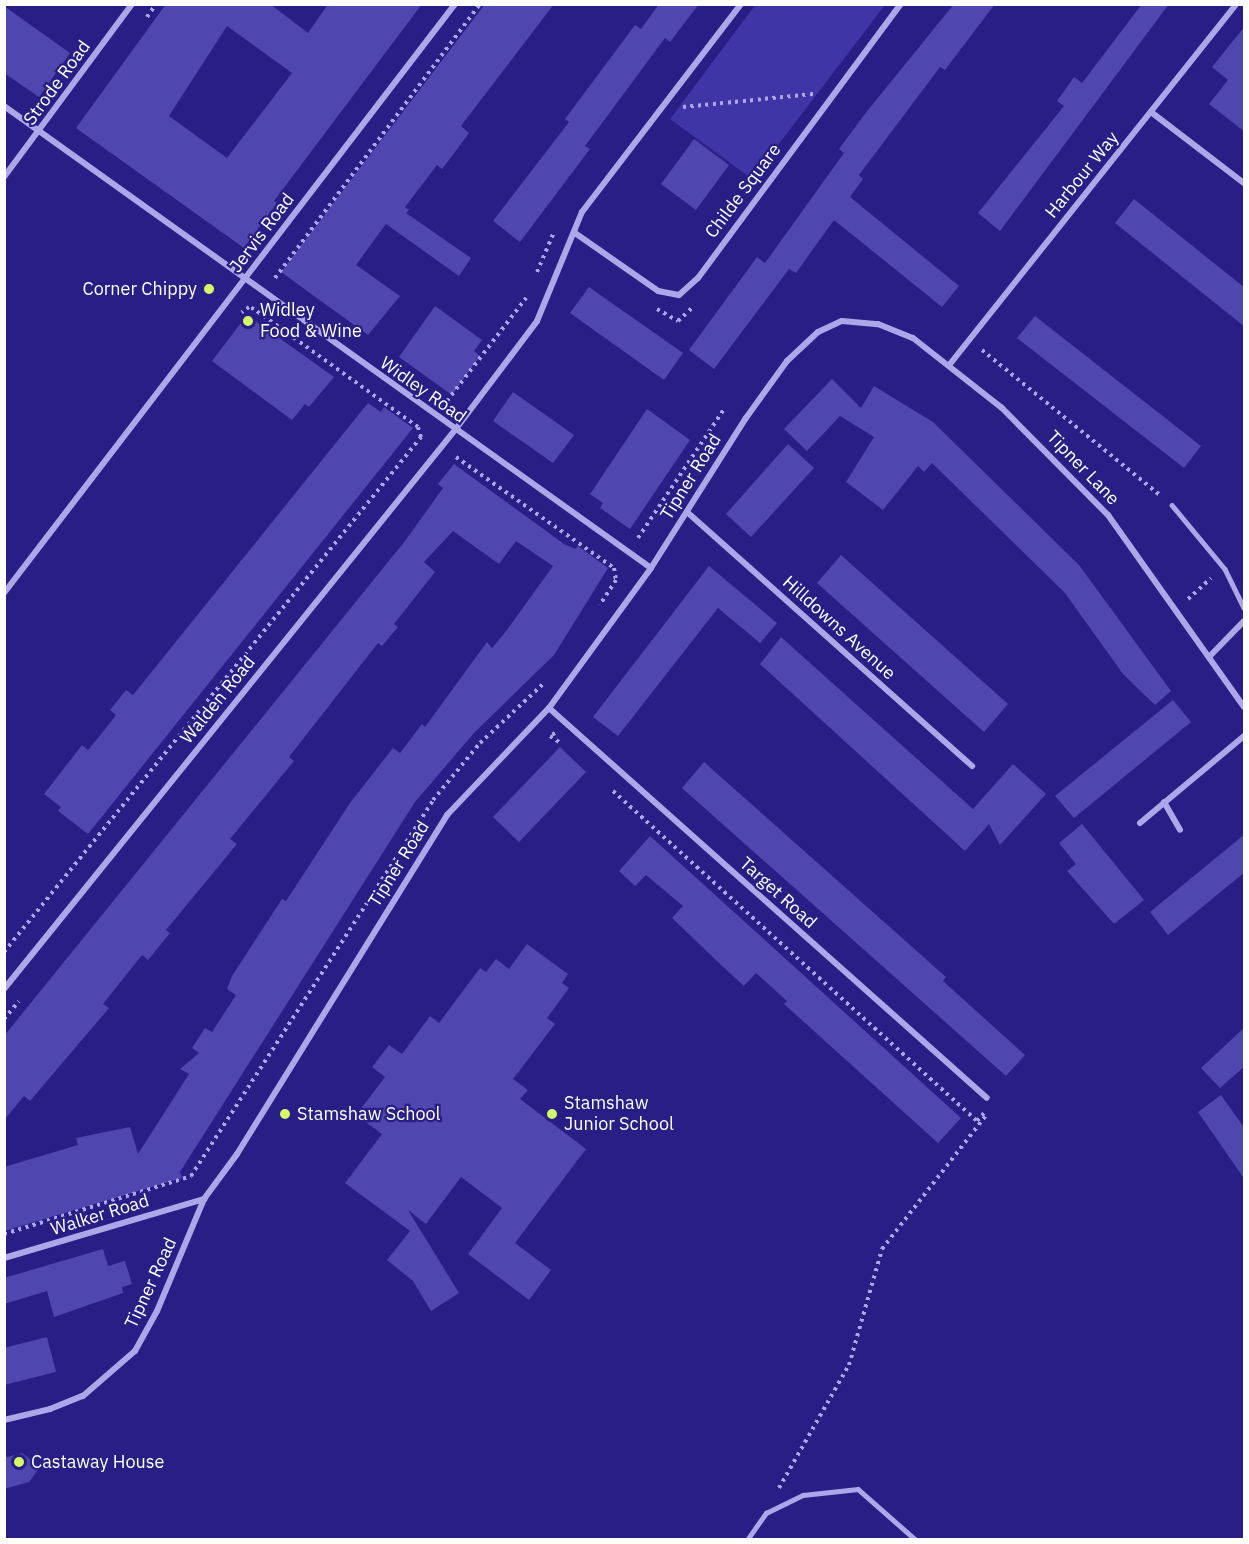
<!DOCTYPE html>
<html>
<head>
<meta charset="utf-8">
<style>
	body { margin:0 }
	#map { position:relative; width:1249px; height:1544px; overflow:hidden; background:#281e86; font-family:"IBM Plex Sans",sans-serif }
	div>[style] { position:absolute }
	.green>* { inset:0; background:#3f35a6 }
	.building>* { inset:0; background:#5046af }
	.path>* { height:4px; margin-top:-2px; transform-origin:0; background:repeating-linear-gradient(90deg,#ada7ea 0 3px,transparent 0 7.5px) }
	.service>* { height:4.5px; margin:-2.25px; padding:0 2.25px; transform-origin:2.25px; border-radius:2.25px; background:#ada7ea }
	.minor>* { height:6px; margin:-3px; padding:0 3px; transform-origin:3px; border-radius:3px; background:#ada7ea }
	.dots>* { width:16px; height:16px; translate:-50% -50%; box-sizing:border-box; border:3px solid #281e86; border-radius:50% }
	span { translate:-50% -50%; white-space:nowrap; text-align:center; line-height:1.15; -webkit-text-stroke:4.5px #281e86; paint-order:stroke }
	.street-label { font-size:18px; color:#fff }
	.poi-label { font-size:18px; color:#fff }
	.right { translate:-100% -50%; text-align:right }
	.left { translate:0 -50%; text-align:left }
	.frame { position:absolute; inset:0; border:6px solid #fff; pointer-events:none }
</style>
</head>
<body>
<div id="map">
	<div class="green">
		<div style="clip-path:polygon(756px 4px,885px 5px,752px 179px,670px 119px)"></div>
	</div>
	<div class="building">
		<div style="clip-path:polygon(evenodd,166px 4px,270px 4px,308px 33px,328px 4px,422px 4px,274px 201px,277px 203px,244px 248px,76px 128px,166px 4px,227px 26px,292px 73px,227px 158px,169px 116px,227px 26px)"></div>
		<div style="clip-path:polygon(485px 4px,554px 4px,461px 126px,469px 133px,455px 152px,442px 169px,437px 165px,405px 207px,409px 210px,406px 213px,471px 258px,459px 276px,386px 224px,356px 265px,400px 296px,368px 335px,281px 272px)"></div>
		<div style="clip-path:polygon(659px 4px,699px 4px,670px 42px,665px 38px,585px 146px,590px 149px,520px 242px,493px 221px,569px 122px,565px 119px,635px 25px,641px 29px)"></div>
		<div style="clip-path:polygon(954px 4px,995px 4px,945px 70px,940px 67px,859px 175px,863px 179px,850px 197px,959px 286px,942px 307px,834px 220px,796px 273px,789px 269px,714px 369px,689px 350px,757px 257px,765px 263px,844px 153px,839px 149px,864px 115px)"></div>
		<div style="clip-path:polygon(1142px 4px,1169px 4px,1000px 231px,978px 213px,1064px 106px,1057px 101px,1074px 77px,1082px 83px)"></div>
		<div style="clip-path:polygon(4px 6px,70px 53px,39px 97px,4px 73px)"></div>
		<div style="clip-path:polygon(1245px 26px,1245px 132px,1209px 104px,1228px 80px,1212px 67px)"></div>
		<div style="clip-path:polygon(694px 139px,729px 165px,696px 210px,661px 184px)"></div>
		<div style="clip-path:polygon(1134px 199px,1245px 288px,1245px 327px,1115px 223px)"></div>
		<div style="clip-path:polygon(589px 287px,683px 353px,664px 380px,570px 313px)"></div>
		<div style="clip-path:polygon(435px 306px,482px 340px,474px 351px,480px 356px,452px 395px,399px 357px)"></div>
		<div style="clip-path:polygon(247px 315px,334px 377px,309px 407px,305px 404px,292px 420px,212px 361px)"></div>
		<div style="clip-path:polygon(1035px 316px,1201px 446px,1184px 468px,1017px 338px)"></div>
		<div style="clip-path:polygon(832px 379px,861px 408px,874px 386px,933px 422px,1079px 565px,1171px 691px,1155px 705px,1123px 674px,1065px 593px,932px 463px,924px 472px,918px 466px,883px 510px,846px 482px,874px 437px,840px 416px,807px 451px,784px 429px)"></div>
		<div style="clip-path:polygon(513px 392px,574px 435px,553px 463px,493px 421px)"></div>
		<div style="clip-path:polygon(368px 403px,381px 412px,384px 407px,413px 428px,88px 834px,58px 811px,61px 807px,44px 794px,82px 745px,88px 750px,102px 733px,116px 715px,110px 710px,126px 690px,133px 695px)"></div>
		<div style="clip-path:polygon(647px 409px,690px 440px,630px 529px,600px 508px,603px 503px,590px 494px)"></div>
		<div style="clip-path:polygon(788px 444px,814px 468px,751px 537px,726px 514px)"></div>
		<div style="clip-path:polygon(454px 464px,564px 544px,575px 549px,578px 546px,608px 568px,554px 655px,474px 733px,415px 802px,180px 1172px,182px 1178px,4px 1231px,4px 1167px,78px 1145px,76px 1138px,130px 1127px,138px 1154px,189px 1074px,180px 1069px,199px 1053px,192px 1048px,205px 1028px,212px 1032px,236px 995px,227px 989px,232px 976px,282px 899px,286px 901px,350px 803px,393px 748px,400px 753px,422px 724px,425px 727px,487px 642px,492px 648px,507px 630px,553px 566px,516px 541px,499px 564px,453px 531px,424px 562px,435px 572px,394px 624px,398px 627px,382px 646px,378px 643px,289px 757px,294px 761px,230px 839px,237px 844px,166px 930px,170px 933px,148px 960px,142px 955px,103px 1004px,109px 1008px,30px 1101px,24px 1096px,4px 1120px,4px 1036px,405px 541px,443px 488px,438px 484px)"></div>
		<div style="clip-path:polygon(841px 555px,1008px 704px,984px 732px,817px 583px)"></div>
		<div style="clip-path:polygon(709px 566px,777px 623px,760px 643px,718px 608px,618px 736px,593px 717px)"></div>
		<div style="clip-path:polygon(781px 637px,973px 809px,1013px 764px,1046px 794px,1000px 845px,989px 824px,965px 851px,760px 664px)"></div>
		<div style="clip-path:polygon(1173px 700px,1191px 722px,1074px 818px,1055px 796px)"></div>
		<div style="clip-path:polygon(560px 747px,586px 772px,519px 842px,493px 817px)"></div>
		<div style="clip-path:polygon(704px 762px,946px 977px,943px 981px,1025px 1055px,1006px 1076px,682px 788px)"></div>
		<div style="clip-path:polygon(1082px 824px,1144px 900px,1114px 924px,1067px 871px,1076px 864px,1059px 843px)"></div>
		<div style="clip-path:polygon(1245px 834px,1245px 872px,1168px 935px,1150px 912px)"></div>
		<div style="clip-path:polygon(650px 836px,961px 1118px,938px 1143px,784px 1004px,787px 1001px,756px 973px,744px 986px,720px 964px,672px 918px,683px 906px,646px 875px,635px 886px,619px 871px)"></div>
		<div style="clip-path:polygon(527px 944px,568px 974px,562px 983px,569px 988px,547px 1018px,555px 1024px,513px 1079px,528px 1090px,520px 1099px,586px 1149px,515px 1243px,551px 1270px,529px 1300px,468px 1254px,502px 1208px,461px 1177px,426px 1224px,408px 1210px,459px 1293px,431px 1311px,413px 1281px,387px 1260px,410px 1231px,345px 1183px,382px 1134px,356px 1115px,385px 1077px,372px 1067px,389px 1045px,402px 1054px,430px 1016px,439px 1023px,480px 968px,486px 972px,496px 959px,509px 969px)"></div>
		<div style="clip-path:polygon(1245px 1027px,1245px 1066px,1220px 1088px,1201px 1068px)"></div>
		<div style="clip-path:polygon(1221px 1095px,1245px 1129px,1245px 1180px,1198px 1112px)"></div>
		<div style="clip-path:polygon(103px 1249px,108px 1266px,125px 1261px,132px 1284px,122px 1287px,123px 1293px,54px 1317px,47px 1291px,4px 1304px,4px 1278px)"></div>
		<div style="clip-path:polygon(47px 1337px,56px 1372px,4px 1385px,4px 1348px)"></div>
		<div style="clip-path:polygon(22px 1453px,40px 1467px,29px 1482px,4px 1489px,4px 1458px)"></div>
	</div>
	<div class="path">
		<div style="left:147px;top:17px;width:16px;rotate:-55deg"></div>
		<div style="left:683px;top:107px;width:131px;rotate:-5.7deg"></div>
		<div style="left:537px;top:272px;width:43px;rotate:-67deg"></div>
		<div style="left:275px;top:278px;width:342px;rotate:-53.2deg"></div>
		<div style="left:657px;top:309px;width:24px;rotate:30deg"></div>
		<div style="left:678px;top:321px;width:19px;rotate:-43deg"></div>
		<div style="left:982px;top:350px;width:230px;rotate:39.2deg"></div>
		<div style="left:447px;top:401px;width:130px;rotate:-52.5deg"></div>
		<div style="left:456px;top:457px;width:193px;rotate:35.1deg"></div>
		<div style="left:614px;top:568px;width:12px;rotate:81deg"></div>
		<div style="left:616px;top:580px;width:30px;rotate:123deg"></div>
		<div style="left:638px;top:538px;width:155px;rotate:-56.3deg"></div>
		<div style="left:1188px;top:599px;width:31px;rotate:-42deg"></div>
		<div style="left:555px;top:733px;width:6px;rotate:149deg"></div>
		<div style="left:550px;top:736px;width:11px;rotate:34deg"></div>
		<div style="left:613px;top:791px;width:491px;rotate:42.2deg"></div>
		<div style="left:977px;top:1121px;width:11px;rotate:-49deg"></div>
		<div style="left:4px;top:952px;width:663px;rotate:-51deg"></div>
		<div style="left:421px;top:437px;width:10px;rotate:-107deg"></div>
		<div style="left:418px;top:427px;width:202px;rotate:-144.3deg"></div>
		<div style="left:254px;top:309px;width:5px;rotate:-158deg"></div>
		<div style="left:249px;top:307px;width:9px;rotate:144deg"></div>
		<div style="left:4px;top:1019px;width:23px;rotate:-50deg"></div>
		<div style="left:4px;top:1234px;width:196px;rotate:-17.2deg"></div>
		<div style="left:191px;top:1176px;width:447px;rotate:-57.2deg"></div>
		<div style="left:433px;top:800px;width:74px;rotate:-50.5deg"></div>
		<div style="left:480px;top:743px;width:86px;rotate:-43.1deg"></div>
		<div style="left:779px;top:1488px;width:142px;rotate:-60.4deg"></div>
		<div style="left:849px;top:1365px;width:121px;rotate:-74.1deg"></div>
		<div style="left:882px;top:1249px;width:171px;rotate:-52.1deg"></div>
	</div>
	<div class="service">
		<div style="left:1172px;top:505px;width:83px;rotate:50.4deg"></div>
		<div style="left:1225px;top:569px;width:43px;rotate:64deg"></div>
		<div style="left:747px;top:1540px;width:33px;rotate:-55deg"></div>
		<div style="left:766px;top:1513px;width:41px;rotate:-25.9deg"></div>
		<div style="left:803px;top:1495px;width:55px;rotate:-6.2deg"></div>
		<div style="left:858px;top:1489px;width:77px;rotate:41.3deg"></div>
	</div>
	<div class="minor">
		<div style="left:4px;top:106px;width:795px;rotate:35.53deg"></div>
		<div style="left:1151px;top:112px;width:117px;rotate:37.4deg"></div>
		<div style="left:4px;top:177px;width:215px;rotate:-53.5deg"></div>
		<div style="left:575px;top:233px;width:101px;rotate:34.9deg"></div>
		<div style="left:658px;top:291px;width:21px;rotate:11deg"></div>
		<div style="left:679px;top:295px;width:25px;rotate:-42deg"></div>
		<div style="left:698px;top:278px;width:341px;rotate:-53.5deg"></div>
		<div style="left:950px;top:364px;width:460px;rotate:-51.5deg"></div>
		<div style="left:687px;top:512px;width:382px;rotate:41.7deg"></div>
		<div style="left:4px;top:593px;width:742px;rotate:-52.56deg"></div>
		<div style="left:1209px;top:657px;width:50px;rotate:-45.8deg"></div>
		<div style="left:549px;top:708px;width:586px;rotate:41.68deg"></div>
		<div style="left:1164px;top:802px;width:32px;rotate:60deg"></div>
		<div style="left:1140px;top:823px;width:136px;rotate:-39.9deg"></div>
		<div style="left:4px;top:989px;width:718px;rotate:-51.1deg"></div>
		<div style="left:455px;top:430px;width:136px;rotate:-53deg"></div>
		<div style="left:537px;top:321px;width:118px;rotate:-67.6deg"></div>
		<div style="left:582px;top:212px;width:262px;rotate:-52.6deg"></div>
		<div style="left:4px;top:1258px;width:209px;rotate:-16.4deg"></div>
		<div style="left:4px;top:1420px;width:47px;rotate:-13.4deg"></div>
		<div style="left:50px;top:1409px;width:35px;rotate:-22deg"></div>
		<div style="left:83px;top:1396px;width:69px;rotate:-40.9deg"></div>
		<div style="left:135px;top:1351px;width:46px;rotate:-61.2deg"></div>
		<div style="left:157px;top:1311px;width:121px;rotate:-67.2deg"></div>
		<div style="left:204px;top:1199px;width:56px;rotate:-53.7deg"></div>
		<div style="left:237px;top:1154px;width:399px;rotate:-58.2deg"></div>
		<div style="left:447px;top:815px;width:148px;rotate:-46.4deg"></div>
		<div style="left:549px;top:708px;width:173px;rotate:-53.9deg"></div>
		<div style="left:651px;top:568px;width:178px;rotate:-57.7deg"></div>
		<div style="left:746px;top:418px;width:70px;rotate:-54.3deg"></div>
		<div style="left:787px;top:361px;width:42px;rotate:-43.1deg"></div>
		<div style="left:818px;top:332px;width:26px;rotate:-25deg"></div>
		<div style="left:842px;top:321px;width:36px;rotate:5deg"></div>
		<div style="left:878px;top:324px;width:38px;rotate:22deg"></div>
		<div style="left:913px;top:338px;width:113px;rotate:38.2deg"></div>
		<div style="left:1002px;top:408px;width:151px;rotate:45.3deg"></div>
		<div style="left:1108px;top:515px;width:235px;rotate:54.7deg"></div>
	</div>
	<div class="dots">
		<div style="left:209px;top:289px;background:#d5f966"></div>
		<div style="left:248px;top:321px;background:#d5f966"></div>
		<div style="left:285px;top:1114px;background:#d5f966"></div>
		<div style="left:552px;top:1114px;background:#d5f966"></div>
		<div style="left:19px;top:1462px;background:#d5f966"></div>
	</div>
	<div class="street-label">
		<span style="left:57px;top:83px;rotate:-54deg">Strode Road</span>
		<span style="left:1082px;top:175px;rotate:-51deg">Harbour Way</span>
		<span style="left:743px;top:191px;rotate:-53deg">Childe Square</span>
		<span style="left:262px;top:233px;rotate:-53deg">Jervis Road</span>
		<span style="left:423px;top:390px;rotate:35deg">Widley Road</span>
		<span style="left:1083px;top:468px;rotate:46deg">Tipner Lane</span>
		<span style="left:691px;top:477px;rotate:-58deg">Tipner Road</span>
		<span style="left:839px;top:628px;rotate:42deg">Hilldowns Avenue</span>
		<span style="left:218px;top:700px;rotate:-51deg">Walden Road</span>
		<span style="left:399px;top:864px;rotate:-58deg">Tipner Road</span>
		<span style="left:778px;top:893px;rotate:42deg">Target Road</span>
		<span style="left:100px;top:1215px;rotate:-17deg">Walker Road</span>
		<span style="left:151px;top:1283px;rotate:-65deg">Tipner Road</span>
	</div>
	<div class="poi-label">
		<span class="right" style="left:197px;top:289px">Corner Chippy</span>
		<span class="left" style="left:260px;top:321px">Widley<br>Food &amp; Wine</span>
		<span class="left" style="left:564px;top:1114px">Stamshaw<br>Junior School</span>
		<span class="left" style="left:297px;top:1114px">Stamshaw School</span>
		<span class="left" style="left:31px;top:1462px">Castaway House</span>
	</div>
	<div class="frame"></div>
</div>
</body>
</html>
